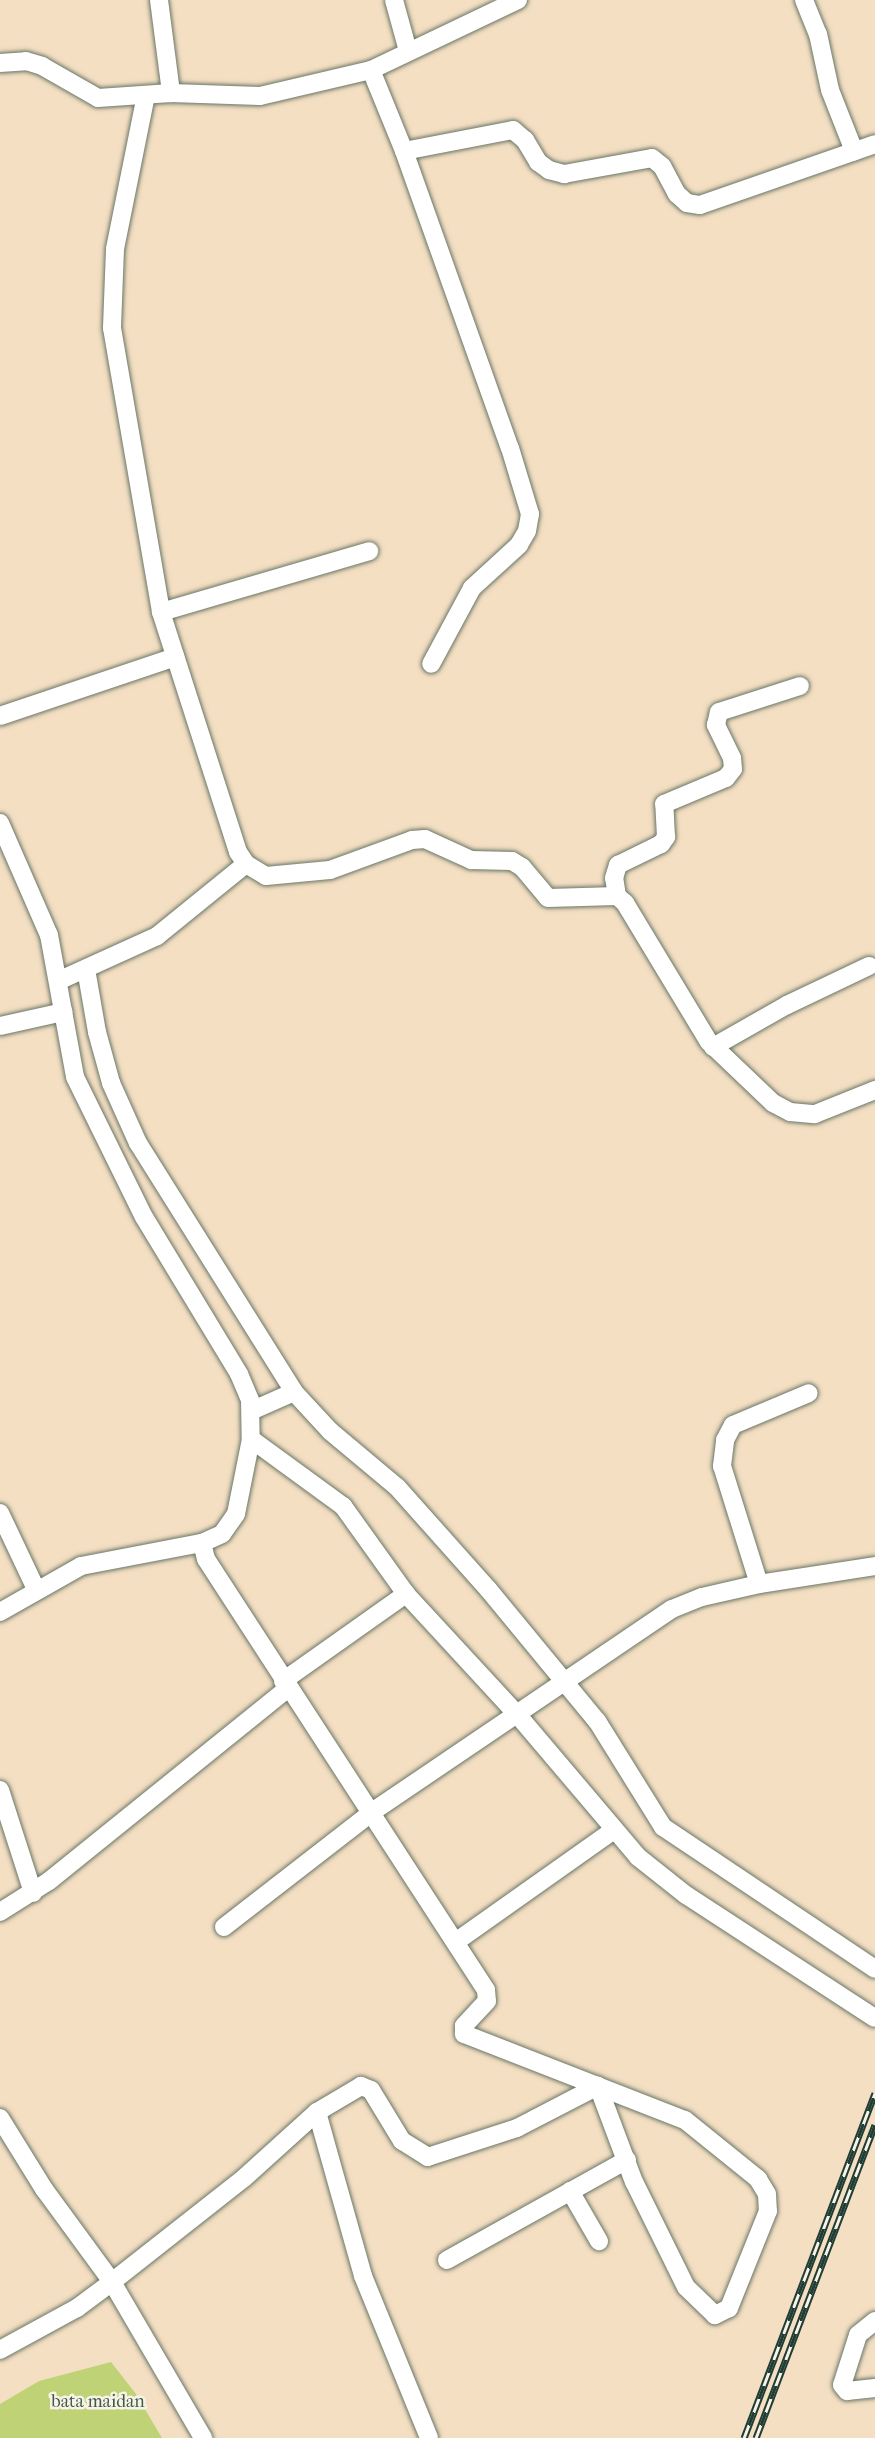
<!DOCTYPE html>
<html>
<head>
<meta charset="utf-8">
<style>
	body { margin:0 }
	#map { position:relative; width:875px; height:2438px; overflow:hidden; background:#f4dfc3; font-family:"IM FELL French Canon",serif }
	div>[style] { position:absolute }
	.green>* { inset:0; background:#bfd376 }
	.roads { filter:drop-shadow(0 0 2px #6a7666) drop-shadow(0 0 2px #6a7666) }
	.street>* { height:18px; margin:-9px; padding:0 9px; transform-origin:9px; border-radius:9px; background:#fff }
	.rail>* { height:7px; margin-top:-3.5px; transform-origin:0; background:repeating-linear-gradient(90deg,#f7f3e8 0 14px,#1f3d34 0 28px); box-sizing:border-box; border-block:2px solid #1f3d34 }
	span { translate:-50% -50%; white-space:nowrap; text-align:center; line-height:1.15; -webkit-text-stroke:5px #f7f3e8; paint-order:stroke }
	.park-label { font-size:18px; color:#3f5b41 }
</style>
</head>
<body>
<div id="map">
	<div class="green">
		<div style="clip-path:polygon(111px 2362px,136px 2394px,162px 2438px,0 2438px,0 2404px,39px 2381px)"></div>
	</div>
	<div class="roads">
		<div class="street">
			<div style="left:159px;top:0;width:94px;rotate:82.6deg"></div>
			<div style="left:394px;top:0;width:53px;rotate:74.6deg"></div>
			<div style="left:804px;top:0;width:37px;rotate:68deg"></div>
			<div style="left:818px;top:34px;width:57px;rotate:77.9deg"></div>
			<div style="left:830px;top:90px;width:66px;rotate:68.5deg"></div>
			<div style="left:0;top:63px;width:26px;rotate:-4deg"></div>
			<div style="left:26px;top:61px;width:17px;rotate:17deg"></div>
			<div style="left:42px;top:66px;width:64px;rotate:29.7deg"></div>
			<div style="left:98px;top:98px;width:73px;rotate:-3.9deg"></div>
			<div style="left:171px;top:93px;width:89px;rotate:1.9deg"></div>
			<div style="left:260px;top:96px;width:114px;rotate:-13.2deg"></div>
			<div style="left:371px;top:70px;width:87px;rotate:67.8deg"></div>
			<div style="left:404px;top:151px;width:315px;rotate:70.4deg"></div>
			<div style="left:510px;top:448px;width:69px;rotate:73.1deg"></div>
			<div style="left:530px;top:514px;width:17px;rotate:100deg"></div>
			<div style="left:527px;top:531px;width:16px;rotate:120deg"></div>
			<div style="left:519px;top:545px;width:64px;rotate:137.5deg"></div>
			<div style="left:472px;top:588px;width:86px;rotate:118.3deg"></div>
			<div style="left:371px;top:70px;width:163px;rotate:-25.5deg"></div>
			<div style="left:146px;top:95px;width:157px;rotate:101.4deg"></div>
			<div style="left:115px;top:249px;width:79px;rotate:92.2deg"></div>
			<div style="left:112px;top:328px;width:288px;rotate:80.2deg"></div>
			<div style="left:161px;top:612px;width:252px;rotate:72.2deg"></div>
			<div style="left:238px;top:852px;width:14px;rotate:56deg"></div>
			<div style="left:246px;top:864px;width:23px;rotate:31deg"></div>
			<div style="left:266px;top:876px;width:64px;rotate:-5.4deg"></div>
			<div style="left:330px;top:870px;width:87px;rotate:-20.1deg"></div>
			<div style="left:412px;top:840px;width:13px;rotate:-4deg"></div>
			<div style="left:425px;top:839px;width:51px;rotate:24.5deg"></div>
			<div style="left:471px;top:860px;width:41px;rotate:1.4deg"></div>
			<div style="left:512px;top:861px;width:12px;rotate:31deg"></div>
			<div style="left:522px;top:867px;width:40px;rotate:50deg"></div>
			<div style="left:548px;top:898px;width:69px;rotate:-1.7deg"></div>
			<div style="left:617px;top:896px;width:11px;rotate:41deg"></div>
			<div style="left:625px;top:903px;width:162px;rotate:58.9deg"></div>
			<div style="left:709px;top:1042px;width:88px;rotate:43.6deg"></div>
			<div style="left:773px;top:1103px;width:19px;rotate:28deg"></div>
			<div style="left:790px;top:1112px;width:25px;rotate:5deg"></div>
			<div style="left:815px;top:1114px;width:65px;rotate:-21.8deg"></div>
			<div style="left:404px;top:151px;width:111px;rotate:-10.9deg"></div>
			<div style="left:513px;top:130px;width:16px;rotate:40deg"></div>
			<div style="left:525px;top:140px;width:26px;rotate:59deg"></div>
			<div style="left:538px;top:162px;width:14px;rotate:36deg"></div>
			<div style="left:549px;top:170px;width:16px;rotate:15deg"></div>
			<div style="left:564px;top:174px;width:89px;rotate:-10.3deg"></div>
			<div style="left:652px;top:158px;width:13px;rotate:39deg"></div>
			<div style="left:662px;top:166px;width:32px;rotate:62deg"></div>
			<div style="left:677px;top:194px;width:13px;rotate:42deg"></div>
			<div style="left:687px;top:203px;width:13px;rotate:9deg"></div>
			<div style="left:700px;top:205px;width:185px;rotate:-19.2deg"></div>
			<div style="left:161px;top:612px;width:217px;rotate:-16.3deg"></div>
			<div style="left:0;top:716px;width:185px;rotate:-18.6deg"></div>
			<div style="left:0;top:823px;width:122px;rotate:66.4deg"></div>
			<div style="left:49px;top:935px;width:144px;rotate:79.6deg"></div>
			<div style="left:75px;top:1077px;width:156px;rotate:63.8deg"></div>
			<div style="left:144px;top:1217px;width:184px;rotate:58.8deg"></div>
			<div style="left:239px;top:1374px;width:28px;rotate:67deg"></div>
			<div style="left:250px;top:1400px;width:39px;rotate:89deg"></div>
			<div style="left:251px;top:1439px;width:76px;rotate:101.3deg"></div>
			<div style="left:236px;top:1514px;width:24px;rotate:125deg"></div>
			<div style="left:222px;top:1534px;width:22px;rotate:156deg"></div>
			<div style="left:202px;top:1543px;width:16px;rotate:76deg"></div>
			<div style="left:206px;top:1559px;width:514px;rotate:56.99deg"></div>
			<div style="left:486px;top:1990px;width:11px;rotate:85deg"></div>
			<div style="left:487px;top:2001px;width:34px;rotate:133deg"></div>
			<div style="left:464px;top:2026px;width:8px;rotate:90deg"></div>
			<div style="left:464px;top:2034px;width:237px;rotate:21.3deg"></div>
			<div style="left:685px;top:2120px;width:94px;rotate:38.9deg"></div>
			<div style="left:758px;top:2179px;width:17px;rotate:59deg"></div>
			<div style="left:767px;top:2194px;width:17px;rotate:87deg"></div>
			<div style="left:768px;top:2211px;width:105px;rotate:111.9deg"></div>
			<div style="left:729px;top:2308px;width:16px;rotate:153deg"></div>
			<div style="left:715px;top:2315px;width:40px;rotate:-136deg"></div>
			<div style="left:686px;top:2287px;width:117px;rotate:-116.3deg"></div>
			<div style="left:634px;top:2182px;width:103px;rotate:-110.6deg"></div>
			<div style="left:598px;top:2086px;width:91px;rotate:152.6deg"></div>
			<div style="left:517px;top:2128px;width:94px;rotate:162deg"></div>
			<div style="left:428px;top:2157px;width:31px;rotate:-148deg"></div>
			<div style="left:402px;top:2141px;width:60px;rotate:-121.3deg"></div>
			<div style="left:371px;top:2090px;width:11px;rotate:-158deg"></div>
			<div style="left:361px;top:2086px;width:51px;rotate:149.4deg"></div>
			<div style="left:317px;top:2112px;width:98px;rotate:137.9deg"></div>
			<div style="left:244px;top:2178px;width:168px;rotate:141.8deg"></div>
			<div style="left:112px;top:2282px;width:44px;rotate:143.4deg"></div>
			<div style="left:77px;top:2308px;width:88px;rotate:151.4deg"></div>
			<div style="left:617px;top:896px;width:18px;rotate:-99deg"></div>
			<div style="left:614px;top:878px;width:14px;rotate:-73deg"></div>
			<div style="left:618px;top:865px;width:48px;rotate:-26deg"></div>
			<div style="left:661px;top:844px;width:9px;rotate:-54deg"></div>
			<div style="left:666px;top:837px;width:33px;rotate:-93deg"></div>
			<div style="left:664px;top:804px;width:67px;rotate:-22.8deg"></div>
			<div style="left:726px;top:778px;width:11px;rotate:-52deg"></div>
			<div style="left:733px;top:769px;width:11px;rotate:-95deg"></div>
			<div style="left:732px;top:758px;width:37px;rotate:-116deg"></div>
			<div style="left:716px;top:725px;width:13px;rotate:-77deg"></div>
			<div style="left:719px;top:712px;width:85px;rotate:-17.8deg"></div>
			<div style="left:86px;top:969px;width:64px;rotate:80.1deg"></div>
			<div style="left:97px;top:1032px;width:53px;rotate:74.6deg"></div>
			<div style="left:111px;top:1083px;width:66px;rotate:65.8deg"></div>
			<div style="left:138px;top:1143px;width:294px;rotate:57.9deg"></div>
			<div style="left:58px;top:981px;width:109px;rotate:-24.4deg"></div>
			<div style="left:157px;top:936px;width:114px;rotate:-39deg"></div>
			<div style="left:0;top:1026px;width:65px;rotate:-12.5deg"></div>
			<div style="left:713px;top:1047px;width:85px;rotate:-29.6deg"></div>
			<div style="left:787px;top:1005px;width:91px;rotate:-25.4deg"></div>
			<div style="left:251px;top:1411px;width:47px;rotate:-23.8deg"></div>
			<div style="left:294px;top:1392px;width:53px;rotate:47.3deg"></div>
			<div style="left:330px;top:1431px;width:87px;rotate:39.9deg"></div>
			<div style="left:397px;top:1487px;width:137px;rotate:48.3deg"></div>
			<div style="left:488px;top:1589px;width:171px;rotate:50.5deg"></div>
			<div style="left:597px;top:1721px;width:125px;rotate:58.1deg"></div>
			<div style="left:663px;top:1827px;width:255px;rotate:33.8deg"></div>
			<div style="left:251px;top:1439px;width:114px;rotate:36.1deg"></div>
			<div style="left:343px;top:1506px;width:108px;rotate:54.4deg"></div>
			<div style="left:406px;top:1594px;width:162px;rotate:47.3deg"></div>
			<div style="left:516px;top:1713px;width:189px;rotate:49.7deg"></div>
			<div style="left:638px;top:1857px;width:61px;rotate:38.4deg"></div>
			<div style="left:686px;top:1895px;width:225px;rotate:33.1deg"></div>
			<div style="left:0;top:1513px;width:84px;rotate:64.7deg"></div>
			<div style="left:759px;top:1584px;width:124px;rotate:-107.4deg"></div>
			<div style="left:722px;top:1466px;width:26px;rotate:-83deg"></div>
			<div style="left:725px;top:1440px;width:17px;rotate:-62deg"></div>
			<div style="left:733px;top:1425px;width:82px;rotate:-22.8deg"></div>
			<div style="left:0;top:1612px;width:93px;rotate:-29.6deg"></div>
			<div style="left:81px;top:1566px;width:123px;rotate:-10.8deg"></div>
			<div style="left:283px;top:1681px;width:151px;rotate:-35.3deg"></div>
			<div style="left:0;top:1790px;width:108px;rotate:72.2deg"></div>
			<div style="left:0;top:1912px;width:58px;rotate:-32.3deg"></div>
			<div style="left:49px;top:1881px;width:307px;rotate:-38.9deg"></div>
			<div style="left:224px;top:1927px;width:187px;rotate:-37.8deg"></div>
			<div style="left:372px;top:1812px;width:362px;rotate:-34.1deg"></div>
			<div style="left:672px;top:1609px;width:32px;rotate:-22deg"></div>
			<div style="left:702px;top:1597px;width:58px;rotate:-12.8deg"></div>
			<div style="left:759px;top:1584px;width:117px;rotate:-8.8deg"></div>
			<div style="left:457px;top:1941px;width:192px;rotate:-35.3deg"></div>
			<div style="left:317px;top:2112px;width:170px;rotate:74.3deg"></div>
			<div style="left:363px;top:2276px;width:175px;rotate:67.8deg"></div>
			<div style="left:0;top:2118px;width:84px;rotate:58.2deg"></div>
			<div style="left:44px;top:2189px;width:115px;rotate:53.8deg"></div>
			<div style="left:112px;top:2282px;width:181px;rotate:59.7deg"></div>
			<div style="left:570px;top:2191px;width:58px;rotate:59.9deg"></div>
			<div style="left:447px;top:2260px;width:206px;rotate:-29.1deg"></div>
			<div style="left:875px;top:2321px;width:22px;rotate:141deg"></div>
			<div style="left:858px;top:2335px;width:52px;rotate:107.7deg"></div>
			<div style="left:842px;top:2385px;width:8px;rotate:50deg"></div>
			<div style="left:847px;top:2391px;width:28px;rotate:-6deg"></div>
		</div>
	</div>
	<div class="rail">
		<div style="left:744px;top:2438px;width:369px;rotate:-69.2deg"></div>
		<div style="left:756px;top:2438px;width:335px;rotate:-69.2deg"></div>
	</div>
	<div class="park-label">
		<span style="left:98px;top:2402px">bata maidan</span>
	</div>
</div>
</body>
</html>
